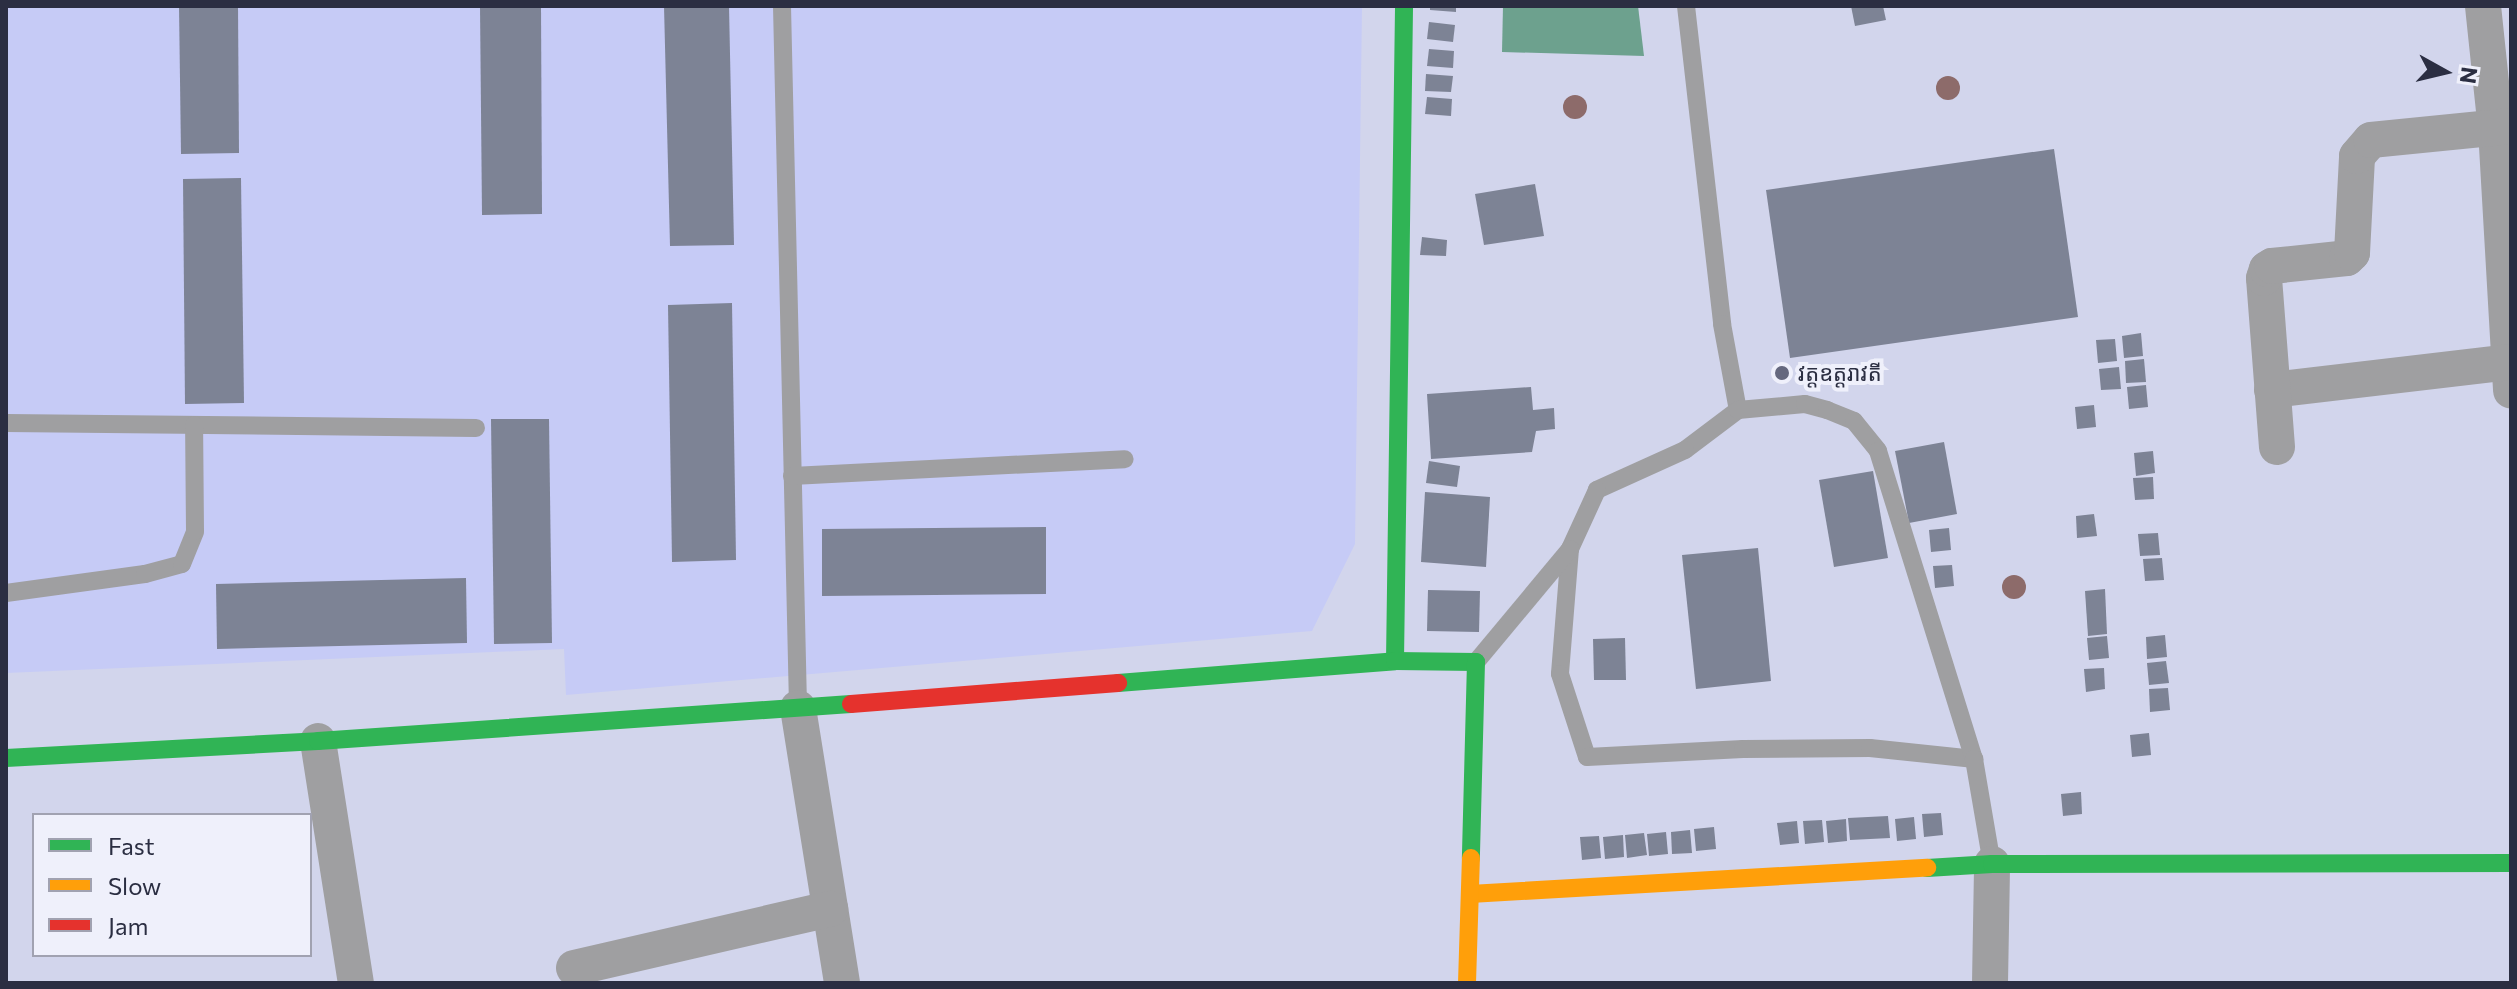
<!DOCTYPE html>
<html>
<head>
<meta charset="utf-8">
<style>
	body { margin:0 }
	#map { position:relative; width:2517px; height:989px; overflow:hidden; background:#d2d5ec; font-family:Commissioner,"Noto Sans Khmer",sans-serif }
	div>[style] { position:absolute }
	.built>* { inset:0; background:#c6cbf6 }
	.water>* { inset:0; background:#6da18e }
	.building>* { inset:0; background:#7d8395 }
	.lane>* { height:18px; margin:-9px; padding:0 9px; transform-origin:9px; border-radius:9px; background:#9f9fa1 }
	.street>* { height:36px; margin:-18px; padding:0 18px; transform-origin:18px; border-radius:18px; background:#9f9fa1 }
	.fast>* { height:18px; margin:-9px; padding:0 9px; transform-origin:9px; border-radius:9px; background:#30b455 }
	.slow>* { height:18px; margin:-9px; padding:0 9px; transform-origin:9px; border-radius:9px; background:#ff9f0a }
	.jam>* { height:18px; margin:-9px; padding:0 9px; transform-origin:9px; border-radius:9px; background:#e5322d }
	.trees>* { width:24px; height:24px; margin:-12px; border-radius:50%; background:#8d6b6a }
	.dots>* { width:22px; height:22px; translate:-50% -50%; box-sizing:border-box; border:4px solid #eff0fb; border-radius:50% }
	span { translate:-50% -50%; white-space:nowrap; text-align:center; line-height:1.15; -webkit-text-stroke:8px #eff0fb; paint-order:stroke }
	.poi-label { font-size:22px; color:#2b2e42 }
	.left { translate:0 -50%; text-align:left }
	.frame { position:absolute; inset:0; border:8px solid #2b2e42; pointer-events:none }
	.legend { position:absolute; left:32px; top:813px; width:280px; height:144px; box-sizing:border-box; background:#eff0fb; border:2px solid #a1a2b1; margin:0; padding:10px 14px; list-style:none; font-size:24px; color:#2b2e42 }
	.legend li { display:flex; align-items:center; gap:16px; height:40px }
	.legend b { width:40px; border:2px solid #a1a2b1 }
	.north { position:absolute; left:2405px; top:32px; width:80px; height:80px; -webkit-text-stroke:6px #eff0fb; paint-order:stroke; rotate:98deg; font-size:22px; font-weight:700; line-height:32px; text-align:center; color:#2b2e42 }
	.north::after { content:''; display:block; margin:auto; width:28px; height:36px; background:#2b2e42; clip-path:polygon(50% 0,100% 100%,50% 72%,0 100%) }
</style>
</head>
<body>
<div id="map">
	<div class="built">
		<div style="clip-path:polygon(6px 6px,1362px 6px,1355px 544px,1312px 631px,566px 695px,564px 649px,6px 673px)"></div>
	</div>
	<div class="water">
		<div style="clip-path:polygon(1503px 6px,1638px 6px,1644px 56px,1502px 52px)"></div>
	</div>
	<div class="building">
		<div style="clip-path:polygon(179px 6px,238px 6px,239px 153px,181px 154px)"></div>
		<div style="clip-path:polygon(480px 6px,541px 6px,542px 214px,482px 215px)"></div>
		<div style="clip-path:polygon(664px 6px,729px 6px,734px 245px,670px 246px)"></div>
		<div style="clip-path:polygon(1430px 6px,1456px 6px,1456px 12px,1430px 10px)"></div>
		<div style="clip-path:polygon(1851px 6px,1883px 6px,1886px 20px,1855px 26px)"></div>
		<div style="clip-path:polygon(1429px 22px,1455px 25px,1453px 42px,1427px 39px)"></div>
		<div style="clip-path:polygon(1429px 49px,1454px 51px,1453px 68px,1427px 66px)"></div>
		<div style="clip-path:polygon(1426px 74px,1453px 76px,1451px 92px,1425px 91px)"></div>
		<div style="clip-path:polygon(1427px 97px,1452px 99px,1451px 116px,1425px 114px)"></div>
		<div style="clip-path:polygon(2054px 149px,2078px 317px,1790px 358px,1766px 190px)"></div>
		<div style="clip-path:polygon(241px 178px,244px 403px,185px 404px,183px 179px)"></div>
		<div style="clip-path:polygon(1535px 184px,1544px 236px,1484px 245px,1475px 194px)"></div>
		<div style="clip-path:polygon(1422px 237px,1447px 240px,1446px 256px,1420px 255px)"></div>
		<div style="clip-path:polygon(732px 303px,736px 560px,672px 562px,668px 305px)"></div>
		<div style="clip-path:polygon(2141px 333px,2143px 356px,2124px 358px,2122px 336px)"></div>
		<div style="clip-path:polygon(2115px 339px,2117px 361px,2098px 363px,2096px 340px)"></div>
		<div style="clip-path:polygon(2144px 359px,2146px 382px,2126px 383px,2125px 361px)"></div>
		<div style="clip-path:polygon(2119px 367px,2121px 389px,2101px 390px,2099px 369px)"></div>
		<div style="clip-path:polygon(2146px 385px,2148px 407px,2129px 409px,2127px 387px)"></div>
		<div style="clip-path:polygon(1531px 387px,1533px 410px,1554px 408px,1555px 429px,1536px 431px,1532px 452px,1431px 459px,1427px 394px)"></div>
		<div style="clip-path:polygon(2094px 405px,2096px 427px,2077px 429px,2075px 407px)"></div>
		<div style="clip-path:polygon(491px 419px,549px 419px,552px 643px,494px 644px)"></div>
		<div style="clip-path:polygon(1944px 442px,1957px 514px,1909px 523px,1895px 451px)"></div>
		<div style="clip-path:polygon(2153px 451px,2155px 473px,2136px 476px,2134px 453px)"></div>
		<div style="clip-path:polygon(1429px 461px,1460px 466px,1457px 487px,1426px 483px)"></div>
		<div style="clip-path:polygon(1873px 471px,1888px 558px,1834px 567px,1819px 480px)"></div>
		<div style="clip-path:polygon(2153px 477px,2154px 499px,2135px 500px,2133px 478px)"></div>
		<div style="clip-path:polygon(1425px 492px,1490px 497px,1486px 567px,1421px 562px)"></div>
		<div style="clip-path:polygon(2094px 514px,2097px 536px,2077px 538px,2076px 516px)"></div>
		<div style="clip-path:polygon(1046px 527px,1046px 594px,822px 596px,822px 529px)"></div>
		<div style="clip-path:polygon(1949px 528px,1951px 550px,1931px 552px,1929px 530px)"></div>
		<div style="clip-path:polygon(2158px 533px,2160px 555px,2140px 556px,2138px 534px)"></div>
		<div style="clip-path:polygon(1758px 548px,1771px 681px,1696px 689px,1682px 555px)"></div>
		<div style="clip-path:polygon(2162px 558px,2164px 580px,2145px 581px,2143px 559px)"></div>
		<div style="clip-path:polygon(1952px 565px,1954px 586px,1935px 588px,1933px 566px)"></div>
		<div style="clip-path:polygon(466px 578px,467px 643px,217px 649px,216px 584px)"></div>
		<div style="clip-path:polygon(2105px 589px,2107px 634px,2088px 636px,2085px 591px)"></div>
		<div style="clip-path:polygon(1428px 590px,1480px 591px,1479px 632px,1427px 631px)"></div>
		<div style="clip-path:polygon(2165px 635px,2167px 657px,2147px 659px,2146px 637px)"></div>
		<div style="clip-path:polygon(2107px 636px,2109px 658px,2089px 660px,2087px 638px)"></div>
		<div style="clip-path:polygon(1625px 638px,1626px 680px,1594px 680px,1593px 639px)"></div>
		<div style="clip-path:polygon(2166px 661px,2169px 683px,2149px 685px,2147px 663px)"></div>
		<div style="clip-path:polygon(2104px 668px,2105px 689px,2086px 692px,2084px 669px)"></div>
		<div style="clip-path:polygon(2168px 688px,2170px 710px,2150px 712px,2149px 689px)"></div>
		<div style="clip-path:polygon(2149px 733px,2151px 755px,2132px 757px,2130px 735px)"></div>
		<div style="clip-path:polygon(2081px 792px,2082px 814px,2063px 816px,2061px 794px)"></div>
		<div style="clip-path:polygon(1941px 813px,1943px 835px,1924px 837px,1922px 814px)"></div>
		<div style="clip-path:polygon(1888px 816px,1890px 838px,1850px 840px,1848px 818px)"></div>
		<div style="clip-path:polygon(1914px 817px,1916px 839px,1897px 841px,1895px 819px)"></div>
		<div style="clip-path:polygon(1846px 819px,1847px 841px,1828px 843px,1826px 821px)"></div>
		<div style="clip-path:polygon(1822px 820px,1824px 842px,1805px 844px,1803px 821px)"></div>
		<div style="clip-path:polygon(1797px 821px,1799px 843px,1780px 845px,1777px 823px)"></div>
		<div style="clip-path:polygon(1714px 827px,1716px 849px,1696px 851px,1694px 829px)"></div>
		<div style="clip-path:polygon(1690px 830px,1692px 853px,1672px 854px,1671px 832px)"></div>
		<div style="clip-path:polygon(1666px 832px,1668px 854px,1649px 856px,1647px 834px)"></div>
		<div style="clip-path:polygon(1644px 833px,1647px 855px,1627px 858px,1625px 835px)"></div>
		<div style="clip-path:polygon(1623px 835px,1624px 857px,1605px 859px,1603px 837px)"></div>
		<div style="clip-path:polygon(1599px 836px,1601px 858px,1582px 860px,1580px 837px)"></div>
	</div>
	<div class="lane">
		<div style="left:782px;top:6px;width:702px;rotate:88.69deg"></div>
		<div style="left:1686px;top:6px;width:320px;rotate:83.5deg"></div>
		<div style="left:1722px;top:324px;width:87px;rotate:79.5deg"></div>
		<div style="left:1738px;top:410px;width:66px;rotate:143deg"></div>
		<div style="left:1685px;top:450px;width:97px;rotate:155.6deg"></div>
		<div style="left:1597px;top:490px;width:65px;rotate:114.6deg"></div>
		<div style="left:1570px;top:549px;width:125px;rotate:94.6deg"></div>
		<div style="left:1560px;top:674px;width:87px;rotate:72deg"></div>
		<div style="left:1587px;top:757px;width:156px;rotate:-2.9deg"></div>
		<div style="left:1743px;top:749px;width:127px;rotate:-0.5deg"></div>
		<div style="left:1870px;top:748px;width:105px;rotate:6deg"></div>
		<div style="left:1738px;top:410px;width:67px;rotate:-5.1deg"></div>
		<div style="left:1805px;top:404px;width:23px;rotate:15deg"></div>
		<div style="left:1827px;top:410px;width:29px;rotate:22deg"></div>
		<div style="left:1854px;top:421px;width:38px;rotate:51deg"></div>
		<div style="left:1878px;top:451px;width:323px;rotate:72.7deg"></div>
		<div style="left:1974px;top:759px;width:107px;rotate:80.3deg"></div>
		<div style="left:6px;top:423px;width:470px;rotate:0.6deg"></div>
		<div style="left:792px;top:476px;width:333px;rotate:-2.9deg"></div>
		<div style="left:6px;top:593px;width:140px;rotate:-7.8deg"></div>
		<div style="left:145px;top:574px;width:38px;rotate:-15deg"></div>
		<div style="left:182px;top:564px;width:35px;rotate:-68deg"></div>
		<div style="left:195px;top:531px;width:106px;rotate:-90.5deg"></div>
		<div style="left:1476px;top:662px;width:147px;rotate:-50.2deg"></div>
	</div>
	<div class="street">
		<div style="left:2483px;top:6px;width:124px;rotate:84deg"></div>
		<div style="left:2496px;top:129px;width:262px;rotate:86.7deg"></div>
		<div style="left:2272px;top:390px;width:241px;rotate:-6.7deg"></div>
		<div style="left:2277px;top:447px;width:169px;rotate:-94.4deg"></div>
		<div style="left:2264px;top:278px;width:9px;rotate:-72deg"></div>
		<div style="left:2267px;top:269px;width:6px;rotate:-31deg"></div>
		<div style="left:2272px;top:266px;width:75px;rotate:-6.1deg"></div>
		<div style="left:2347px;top:258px;width:7px;rotate:-45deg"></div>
		<div style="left:2352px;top:253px;width:97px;rotate:-87deg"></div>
		<div style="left:2357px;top:156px;width:21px;rotate:-49deg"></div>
		<div style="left:2371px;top:140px;width:141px;rotate:-5.7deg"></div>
		<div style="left:798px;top:708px;width:278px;rotate:80.9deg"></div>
		<div style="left:318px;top:741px;width:245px;rotate:81.1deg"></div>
		<div style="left:574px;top:968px;width:263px;rotate:-13deg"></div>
		<div style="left:1990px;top:983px;width:119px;rotate:-89deg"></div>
	</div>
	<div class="fast">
		<div style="left:1395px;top:661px;width:655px;rotate:-89.21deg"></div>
		<div style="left:1118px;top:683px;width:278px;rotate:-4.5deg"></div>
		<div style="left:1395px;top:661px;width:81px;rotate:0.7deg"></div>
		<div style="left:1476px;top:662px;width:196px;rotate:91.5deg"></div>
		<div style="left:6px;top:758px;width:312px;rotate:-3.1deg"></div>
		<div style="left:318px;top:741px;width:534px;rotate:-3.97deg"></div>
		<div style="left:1927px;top:868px;width:65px;rotate:-3.5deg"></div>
		<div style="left:1992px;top:864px;width:519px;rotate:-0.11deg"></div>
	</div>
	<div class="slow">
		<div style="left:1470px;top:894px;width:458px;rotate:-3.3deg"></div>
		<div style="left:1467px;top:983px;width:125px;rotate:-88.2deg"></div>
	</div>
	<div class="jam">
		<div style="left:851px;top:704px;width:268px;rotate:-4.5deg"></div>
	</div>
	<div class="trees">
		<div style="left:1948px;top:88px"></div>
		<div style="left:1575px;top:107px"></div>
		<div style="left:2014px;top:587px"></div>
	</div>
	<div class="dots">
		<div style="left:1782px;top:373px;background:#65687e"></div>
	</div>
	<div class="poi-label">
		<span class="left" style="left:1798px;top:373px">វត្តឧត្តរាវតី</span>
	</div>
	<div class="frame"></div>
	<ul class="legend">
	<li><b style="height:10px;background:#30b455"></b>Fast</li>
	<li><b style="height:10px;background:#ff9f0a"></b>Slow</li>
	<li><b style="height:10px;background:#e5322d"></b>Jam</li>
	</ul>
	<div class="north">N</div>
</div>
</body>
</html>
